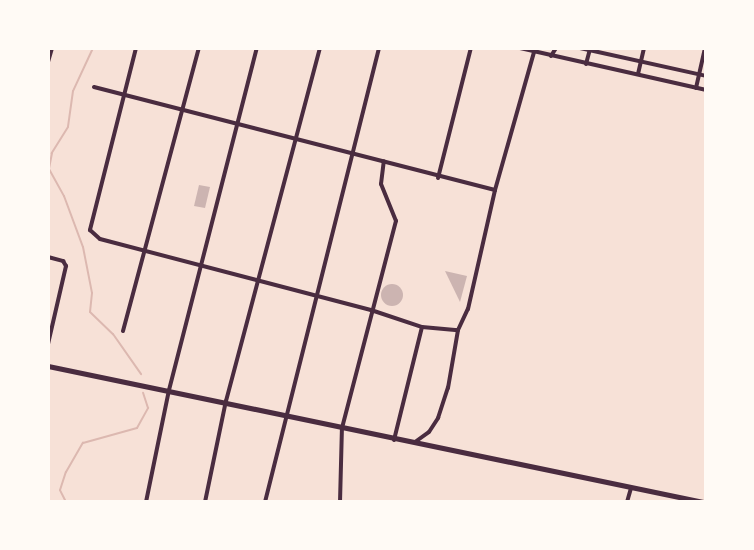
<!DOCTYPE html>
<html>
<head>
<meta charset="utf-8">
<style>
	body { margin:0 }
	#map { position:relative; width:754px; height:550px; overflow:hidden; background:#f7e1d7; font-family:Commissioner,sans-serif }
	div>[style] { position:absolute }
	.stream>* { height:2px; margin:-1px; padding:0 1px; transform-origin:1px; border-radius:1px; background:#dcb8b0 }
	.building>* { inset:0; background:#ccb4b1 }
	.round { border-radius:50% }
	.minor>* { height:4px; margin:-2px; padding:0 2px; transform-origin:2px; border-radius:2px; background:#4a2c40 }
	.tertiary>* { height:5px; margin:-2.5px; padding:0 2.5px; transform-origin:2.5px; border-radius:2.5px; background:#4a2c40 }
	span { translate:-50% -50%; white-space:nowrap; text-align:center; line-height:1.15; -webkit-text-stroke:6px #fffaf5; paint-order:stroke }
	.frame { position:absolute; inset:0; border:50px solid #fffaf5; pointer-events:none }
</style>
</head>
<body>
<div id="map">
	<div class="stream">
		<div style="left:93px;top:48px;width:47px;rotate:114.9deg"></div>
		<div style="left:73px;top:91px;width:36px;rotate:98deg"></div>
		<div style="left:68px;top:127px;width:31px;rotate:122deg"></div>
		<div style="left:52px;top:153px;width:16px;rotate:101deg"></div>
		<div style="left:49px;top:169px;width:31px;rotate:61deg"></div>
		<div style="left:64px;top:196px;width:54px;rotate:69.6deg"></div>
		<div style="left:83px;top:247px;width:47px;rotate:78.9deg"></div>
		<div style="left:92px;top:293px;width:19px;rotate:96deg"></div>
		<div style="left:90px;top:312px;width:32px;rotate:44deg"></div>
		<div style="left:113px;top:334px;width:49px;rotate:55deg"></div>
		<div style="left:66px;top:502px;width:13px;rotate:-117deg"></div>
		<div style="left:60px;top:490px;width:19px;rotate:-72deg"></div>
		<div style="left:66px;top:472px;width:34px;rotate:-60deg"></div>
		<div style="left:83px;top:443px;width:56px;rotate:-15.5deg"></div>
		<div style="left:137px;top:428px;width:23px;rotate:-61deg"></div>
		<div style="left:148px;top:408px;width:16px;rotate:-108deg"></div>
	</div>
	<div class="building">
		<div style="clip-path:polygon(199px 185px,210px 187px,205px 208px,194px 206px)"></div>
		<div style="clip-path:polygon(445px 271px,467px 276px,460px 302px)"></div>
		<div class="round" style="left:381px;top:284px;width:22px;height:22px"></div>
	</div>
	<div class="minor">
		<div style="left:136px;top:48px;width:188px;rotate:104.2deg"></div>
		<div style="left:90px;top:230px;width:13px;rotate:42deg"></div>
		<div style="left:100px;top:239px;width:280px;rotate:14.7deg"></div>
		<div style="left:371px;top:310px;width:54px;rotate:18.4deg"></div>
		<div style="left:422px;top:327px;width:36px;rotate:5deg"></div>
		<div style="left:520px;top:48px;width:191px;rotate:12.7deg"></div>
		<div style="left:580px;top:48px;width:129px;rotate:12.5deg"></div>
		<div style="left:551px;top:56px;width:9px;rotate:-58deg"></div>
		<div style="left:48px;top:62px;width:15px;rotate:-74deg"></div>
		<div style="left:586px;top:64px;width:16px;rotate:-75deg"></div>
		<div style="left:638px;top:74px;width:27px;rotate:-77deg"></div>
		<div style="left:94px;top:87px;width:414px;rotate:14.4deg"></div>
		<div style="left:696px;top:88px;width:41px;rotate:-77.3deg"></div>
		<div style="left:438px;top:178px;width:134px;rotate:-75.8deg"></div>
		<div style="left:48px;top:257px;width:16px;rotate:15deg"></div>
		<div style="left:63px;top:261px;width:6px;rotate:59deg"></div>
		<div style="left:66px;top:266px;width:80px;rotate:103deg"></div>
		<div style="left:123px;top:331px;width:293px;rotate:-75deg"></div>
		<div style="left:394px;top:440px;width:116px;rotate:-76.1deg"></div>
		<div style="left:415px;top:442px;width:17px;rotate:-36deg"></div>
		<div style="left:429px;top:432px;width:17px;rotate:-57deg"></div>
		<div style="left:438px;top:418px;width:32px;rotate:-72deg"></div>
		<div style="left:448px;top:388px;width:59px;rotate:-80.2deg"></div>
		<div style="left:458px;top:330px;width:23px;rotate:-65deg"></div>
		<div style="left:468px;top:309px;width:122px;rotate:-77.2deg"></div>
		<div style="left:495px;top:190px;width:143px;rotate:-74.2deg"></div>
		<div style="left:146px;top:502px;width:114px;rotate:-78.4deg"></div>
		<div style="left:169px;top:390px;width:353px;rotate:-75.6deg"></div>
		<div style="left:205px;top:502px;width:103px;rotate:-78.3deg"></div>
		<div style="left:226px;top:401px;width:365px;rotate:-75.1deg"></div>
		<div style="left:265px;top:502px;width:468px;rotate:-75.9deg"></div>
		<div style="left:340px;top:502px;width:74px;rotate:-88.5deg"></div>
		<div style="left:342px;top:428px;width:214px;rotate:-75.4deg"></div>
		<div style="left:396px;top:221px;width:40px;rotate:-112deg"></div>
		<div style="left:381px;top:184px;width:23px;rotate:-83deg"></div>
		<div style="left:627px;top:502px;width:15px;rotate:-74deg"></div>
	</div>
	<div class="tertiary">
		<div style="left:48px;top:366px;width:669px;rotate:11.73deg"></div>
	</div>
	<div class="frame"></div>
</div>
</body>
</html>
